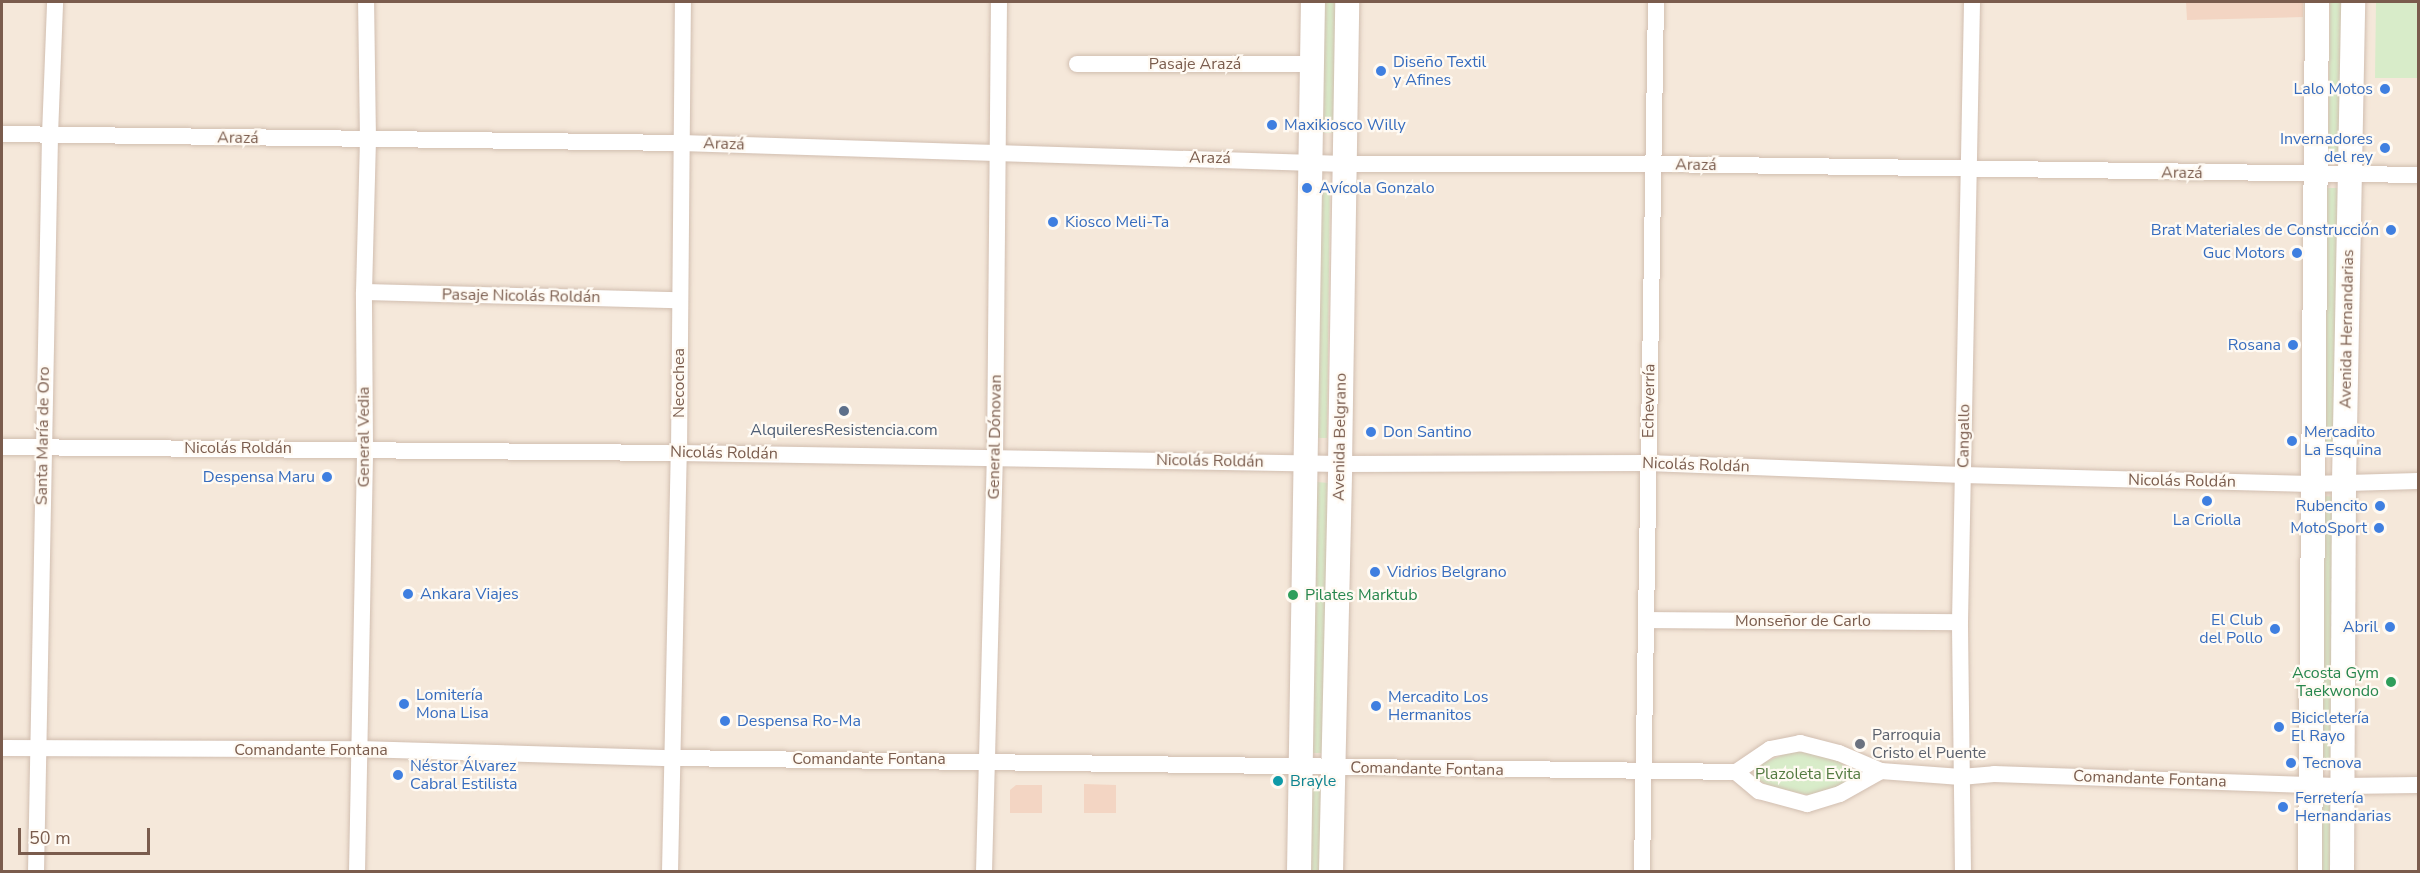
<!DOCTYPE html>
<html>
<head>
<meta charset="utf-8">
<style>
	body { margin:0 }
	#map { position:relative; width:2420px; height:873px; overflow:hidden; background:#fdf6ec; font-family:"Nunito Sans",sans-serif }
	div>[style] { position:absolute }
	.residential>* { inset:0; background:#f5e8da }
	.green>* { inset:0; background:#d8ecc9 }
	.building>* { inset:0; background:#f3d5c3 }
	.roads { filter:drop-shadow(0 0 2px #d1beb0) drop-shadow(0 0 2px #d1beb0) }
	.street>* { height:16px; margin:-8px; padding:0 8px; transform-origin:8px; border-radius:8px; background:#fff }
	.secondary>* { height:24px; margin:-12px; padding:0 12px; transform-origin:12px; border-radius:12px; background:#fff }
	.dots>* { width:16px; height:16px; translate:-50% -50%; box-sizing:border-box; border:3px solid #fffaf3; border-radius:50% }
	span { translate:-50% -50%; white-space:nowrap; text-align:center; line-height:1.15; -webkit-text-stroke:4.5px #fffaf3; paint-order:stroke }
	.shop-label { font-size:16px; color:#366cbe }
	.left { translate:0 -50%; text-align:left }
	.right { translate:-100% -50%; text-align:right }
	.street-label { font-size:16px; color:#7a5c4d }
	.service-label { font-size:16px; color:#4e5e75 }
	.leisure-label { font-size:16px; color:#27864d }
	.worship-label { font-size:16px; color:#5b616d }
	.park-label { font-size:16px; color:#537a41 }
	.culture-label { font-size:16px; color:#0d838f }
	.frame { position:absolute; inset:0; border:3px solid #7a5c4d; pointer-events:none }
	.scale { position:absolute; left:18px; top:828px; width:132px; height:27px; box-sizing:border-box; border:3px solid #7a5c4d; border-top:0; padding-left:8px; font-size:18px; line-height:21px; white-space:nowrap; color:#7a5c4d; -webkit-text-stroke:4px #fffaf3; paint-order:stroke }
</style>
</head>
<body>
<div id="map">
	<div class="residential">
		<div style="clip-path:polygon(2px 2px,2418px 2px,2418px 871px,2px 871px)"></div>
	</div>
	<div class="green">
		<div style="clip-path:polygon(1324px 2px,1336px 2px,1334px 133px,1323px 133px)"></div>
		<div style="clip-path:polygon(2330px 2px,2346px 2px,2344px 154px,2328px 154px)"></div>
		<div style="clip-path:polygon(2376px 2px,2418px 2px,2418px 78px,2375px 78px)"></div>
		<div style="clip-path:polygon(1317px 184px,1330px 184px,1327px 438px,1312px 438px)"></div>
		<div style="clip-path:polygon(2326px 188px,2342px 188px,2336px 452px,2320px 452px)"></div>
		<div style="clip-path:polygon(1317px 482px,1328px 483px,1324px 753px,1313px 753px)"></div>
		<div style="clip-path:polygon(2323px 496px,2338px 497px,2333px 761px,2317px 761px)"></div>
		<div style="clip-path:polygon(1792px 751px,1832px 756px,1852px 772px,1843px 785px,1808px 795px,1768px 786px,1754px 776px,1763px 763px)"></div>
		<div style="clip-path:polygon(1309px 780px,1325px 780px,1324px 871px,1308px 872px)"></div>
		<div style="clip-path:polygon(2321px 800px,2333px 800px,2331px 871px,2320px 872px)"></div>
	</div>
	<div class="building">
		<div style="clip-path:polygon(2186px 2px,2303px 2px,2303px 17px,2187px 20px)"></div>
		<div style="clip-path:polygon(1084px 784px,1116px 785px,1116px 813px,1084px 813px)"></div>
		<div style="clip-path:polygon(1016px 785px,1042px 785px,1042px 813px,1010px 813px,1010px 790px)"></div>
	</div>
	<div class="roads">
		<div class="street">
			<div style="left:1077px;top:64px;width:236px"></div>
			<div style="left:2px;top:134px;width:679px;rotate:0.76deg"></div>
			<div style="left:681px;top:143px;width:664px;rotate:1.81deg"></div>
			<div style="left:1345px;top:164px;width:308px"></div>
			<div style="left:1653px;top:164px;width:765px;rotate:0.82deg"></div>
			<div style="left:364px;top:292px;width:315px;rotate:1.5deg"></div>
			<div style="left:2px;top:447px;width:677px;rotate:0.51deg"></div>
			<div style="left:679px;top:453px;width:661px;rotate:0.95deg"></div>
			<div style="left:1340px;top:464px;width:308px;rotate:-0.2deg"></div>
			<div style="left:1648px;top:463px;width:315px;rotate:2.2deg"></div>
			<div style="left:1963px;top:475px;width:348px;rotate:1.5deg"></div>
			<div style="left:2311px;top:484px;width:107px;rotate:-1.6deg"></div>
			<div style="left:1646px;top:620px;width:314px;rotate:0.4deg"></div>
			<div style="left:2px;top:748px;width:357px;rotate:0.2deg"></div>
			<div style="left:359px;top:749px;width:312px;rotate:1.7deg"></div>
			<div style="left:671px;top:758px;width:1065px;rotate:0.75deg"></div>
			<div style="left:1736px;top:772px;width:41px;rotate:-34.1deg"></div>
			<div style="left:1770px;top:749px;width:31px;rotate:-11deg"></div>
			<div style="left:1800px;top:743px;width:40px;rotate:14.4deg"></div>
			<div style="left:1839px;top:753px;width:46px;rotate:23.2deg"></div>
			<div style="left:1881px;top:771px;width:80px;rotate:4.3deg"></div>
			<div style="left:1961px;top:777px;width:33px;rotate:-5deg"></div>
			<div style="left:1994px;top:774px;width:349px;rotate:2deg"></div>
			<div style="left:2343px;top:786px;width:75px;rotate:-0.8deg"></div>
			<div style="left:1736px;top:772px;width:30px;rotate:40deg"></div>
			<div style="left:1759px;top:791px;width:50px;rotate:15.2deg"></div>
			<div style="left:1807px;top:804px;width:34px;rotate:-17deg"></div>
			<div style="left:1840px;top:794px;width:47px;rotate:-29.3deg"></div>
			<div style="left:36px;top:872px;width:737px;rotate:-88.91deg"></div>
			<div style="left:50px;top:135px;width:133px;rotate:-87.8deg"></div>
			<div style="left:357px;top:872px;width:423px;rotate:-88.9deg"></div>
			<div style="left:365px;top:449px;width:157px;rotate:-90.4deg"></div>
			<div style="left:364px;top:292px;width:152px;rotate:-88.5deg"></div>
			<div style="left:368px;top:140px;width:138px;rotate:-90.8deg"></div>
			<div style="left:670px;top:872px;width:419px;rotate:-88.8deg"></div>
			<div style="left:679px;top:453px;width:451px;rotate:-89.5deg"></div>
			<div style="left:984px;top:872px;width:413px;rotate:-88.5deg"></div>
			<div style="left:995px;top:459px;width:457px;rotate:-89.5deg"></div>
			<div style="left:1642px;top:872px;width:870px;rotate:-89.08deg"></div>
			<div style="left:1963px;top:872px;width:250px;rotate:-90.7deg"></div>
			<div style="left:1960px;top:622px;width:620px;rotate:-88.89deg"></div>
		</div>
		<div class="secondary">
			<div style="left:1299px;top:872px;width:870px;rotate:-89.08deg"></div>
			<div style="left:1331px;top:872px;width:408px;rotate:-88.7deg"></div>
			<div style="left:1340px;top:464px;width:462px;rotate:-89.1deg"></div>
			<div style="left:2310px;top:872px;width:870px;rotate:-89.54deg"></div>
			<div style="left:2342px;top:872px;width:390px;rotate:-89.7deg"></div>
			<div style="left:2344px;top:482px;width:480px;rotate:-88.9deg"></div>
		</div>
	</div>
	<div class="dots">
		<div style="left:1381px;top:71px;background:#3f7fe0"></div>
		<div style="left:2385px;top:89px;background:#3f7fe0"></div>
		<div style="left:1272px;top:125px;background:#3f7fe0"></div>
		<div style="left:2385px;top:148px;background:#3f7fe0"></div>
		<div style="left:1307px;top:188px;background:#3f7fe0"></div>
		<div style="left:1053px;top:222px;background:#3f7fe0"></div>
		<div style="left:2391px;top:230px;background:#3f7fe0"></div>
		<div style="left:2297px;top:253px;background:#3f7fe0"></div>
		<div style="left:2293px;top:345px;background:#3f7fe0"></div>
		<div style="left:844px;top:411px;background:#5c6f8a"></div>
		<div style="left:1371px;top:432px;background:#3f7fe0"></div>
		<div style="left:2292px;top:441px;background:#3f7fe0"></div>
		<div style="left:327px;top:477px;background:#3f7fe0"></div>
		<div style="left:2207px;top:501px;background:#3f7fe0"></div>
		<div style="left:2380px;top:506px;background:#3f7fe0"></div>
		<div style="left:2379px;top:528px;background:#3f7fe0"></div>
		<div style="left:1375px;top:572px;background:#3f7fe0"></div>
		<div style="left:408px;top:594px;background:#3f7fe0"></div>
		<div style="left:1293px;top:595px;background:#2e9e5b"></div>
		<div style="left:2390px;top:627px;background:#3f7fe0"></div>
		<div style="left:2275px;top:629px;background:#3f7fe0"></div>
		<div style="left:2391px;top:682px;background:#2e9e5b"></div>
		<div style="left:404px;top:704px;background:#3f7fe0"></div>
		<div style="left:1376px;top:706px;background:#3f7fe0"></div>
		<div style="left:725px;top:721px;background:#3f7fe0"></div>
		<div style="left:2279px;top:727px;background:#3f7fe0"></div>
		<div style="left:1860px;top:744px;background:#6b7280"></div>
		<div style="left:2291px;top:763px;background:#3f7fe0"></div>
		<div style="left:398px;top:775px;background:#3f7fe0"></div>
		<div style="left:1278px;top:781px;background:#0f9aa8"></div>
		<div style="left:2283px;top:807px;background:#3f7fe0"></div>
	</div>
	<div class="shop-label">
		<span class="left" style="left:1393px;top:71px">Diseño Textil<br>y Afines</span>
		<span class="right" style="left:2373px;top:89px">Lalo Motos</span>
		<span class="left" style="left:1284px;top:125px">Maxikiosco Willy</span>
		<span class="right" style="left:2373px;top:148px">Invernadores<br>del rey</span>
		<span class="left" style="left:1319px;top:188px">Avícola Gonzalo</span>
		<span class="left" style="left:1065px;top:222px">Kiosco Meli-Ta</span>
		<span class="right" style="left:2379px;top:230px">Brat Materiales de Construcción</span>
		<span class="right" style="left:2285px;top:253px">Guc Motors</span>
		<span class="right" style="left:2281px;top:345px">Rosana</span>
		<span class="left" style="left:1383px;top:432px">Don Santino</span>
		<span class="left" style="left:2304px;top:441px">Mercadito<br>La Esquina</span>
		<span class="right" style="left:315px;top:477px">Despensa Maru</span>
		<span class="right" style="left:2368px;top:506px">Rubencito</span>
		<span style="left:2207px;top:520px">La Criolla</span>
		<span class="right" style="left:2367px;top:528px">MotoSport</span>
		<span class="left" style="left:1387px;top:572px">Vidrios Belgrano</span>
		<span class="left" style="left:420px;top:594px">Ankara Viajes</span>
		<span class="right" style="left:2263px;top:629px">El Club<br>del Pollo</span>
		<span class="right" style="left:2378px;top:627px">Abril</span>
		<span class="left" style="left:416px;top:704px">Lomitería<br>Mona Lisa</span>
		<span class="left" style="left:1388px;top:706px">Mercadito Los<br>Hermanitos</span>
		<span class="left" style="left:2291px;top:727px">Bicicletería<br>El Rayo</span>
		<span class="left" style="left:737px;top:721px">Despensa Ro-Ma</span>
		<span class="left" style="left:2303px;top:763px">Tecnova</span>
		<span class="left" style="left:410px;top:775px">Néstor Álvarez<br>Cabral Estilista</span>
		<span class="left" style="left:2295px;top:807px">Ferretería<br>Hernandarias</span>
	</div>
	<div class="street-label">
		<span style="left:1195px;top:64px">Pasaje Arazá</span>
		<span style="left:238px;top:138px;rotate:1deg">Arazá</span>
		<span style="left:724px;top:144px;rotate:2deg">Arazá</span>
		<span style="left:1210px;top:158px;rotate:1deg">Arazá</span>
		<span style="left:1696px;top:165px;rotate:1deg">Arazá</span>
		<span style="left:2182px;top:173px;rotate:1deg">Arazá</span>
		<span style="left:521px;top:296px;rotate:1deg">Pasaje Nicolás Roldán</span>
		<span style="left:2347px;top:329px;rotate:-89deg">Avenida Hernandarias</span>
		<span style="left:679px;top:383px;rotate:-90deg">Necochea</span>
		<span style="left:1649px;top:401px;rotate:-89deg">Echeverría</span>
		<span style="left:43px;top:436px;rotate:-89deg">Santa María de Oro</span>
		<span style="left:1964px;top:436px;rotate:-89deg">Cangallo</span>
		<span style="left:364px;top:437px;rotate:-90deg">General Vedia</span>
		<span style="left:995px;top:437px;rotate:-89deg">General Dónovan</span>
		<span style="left:1340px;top:437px;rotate:-89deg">Avenida Belgrano</span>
		<span style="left:238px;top:448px">Nicolás Roldán</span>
		<span style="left:724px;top:453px;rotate:1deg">Nicolás Roldán</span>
		<span style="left:1210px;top:461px;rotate:1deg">Nicolás Roldán</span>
		<span style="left:1696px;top:465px;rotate:2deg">Nicolás Roldán</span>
		<span style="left:2182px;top:481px;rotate:1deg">Nicolás Roldán</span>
		<span style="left:1803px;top:621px">Monseñor de Carlo</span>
		<span style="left:311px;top:750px">Comandante Fontana</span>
		<span style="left:869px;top:759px">Comandante Fontana</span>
		<span style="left:1427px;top:769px;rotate:1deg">Comandante Fontana</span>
		<span style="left:2150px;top:779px;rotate:2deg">Comandante Fontana</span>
	</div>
	<div class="service-label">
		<span style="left:844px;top:430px">AlquileresResistencia.com</span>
	</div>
	<div class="leisure-label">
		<span class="left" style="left:1305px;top:595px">Pilates Marktub</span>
		<span class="right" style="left:2379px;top:682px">Acosta Gym<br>Taekwondo</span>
	</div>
	<div class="worship-label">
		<span class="left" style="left:1872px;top:744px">Parroquia<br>Cristo el Puente</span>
	</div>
	<div class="park-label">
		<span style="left:1808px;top:774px">Plazoleta Evita</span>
	</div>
	<div class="culture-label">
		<span class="left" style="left:1290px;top:781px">Brayle</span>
	</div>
	<div class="frame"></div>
	<div class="scale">50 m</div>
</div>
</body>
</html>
